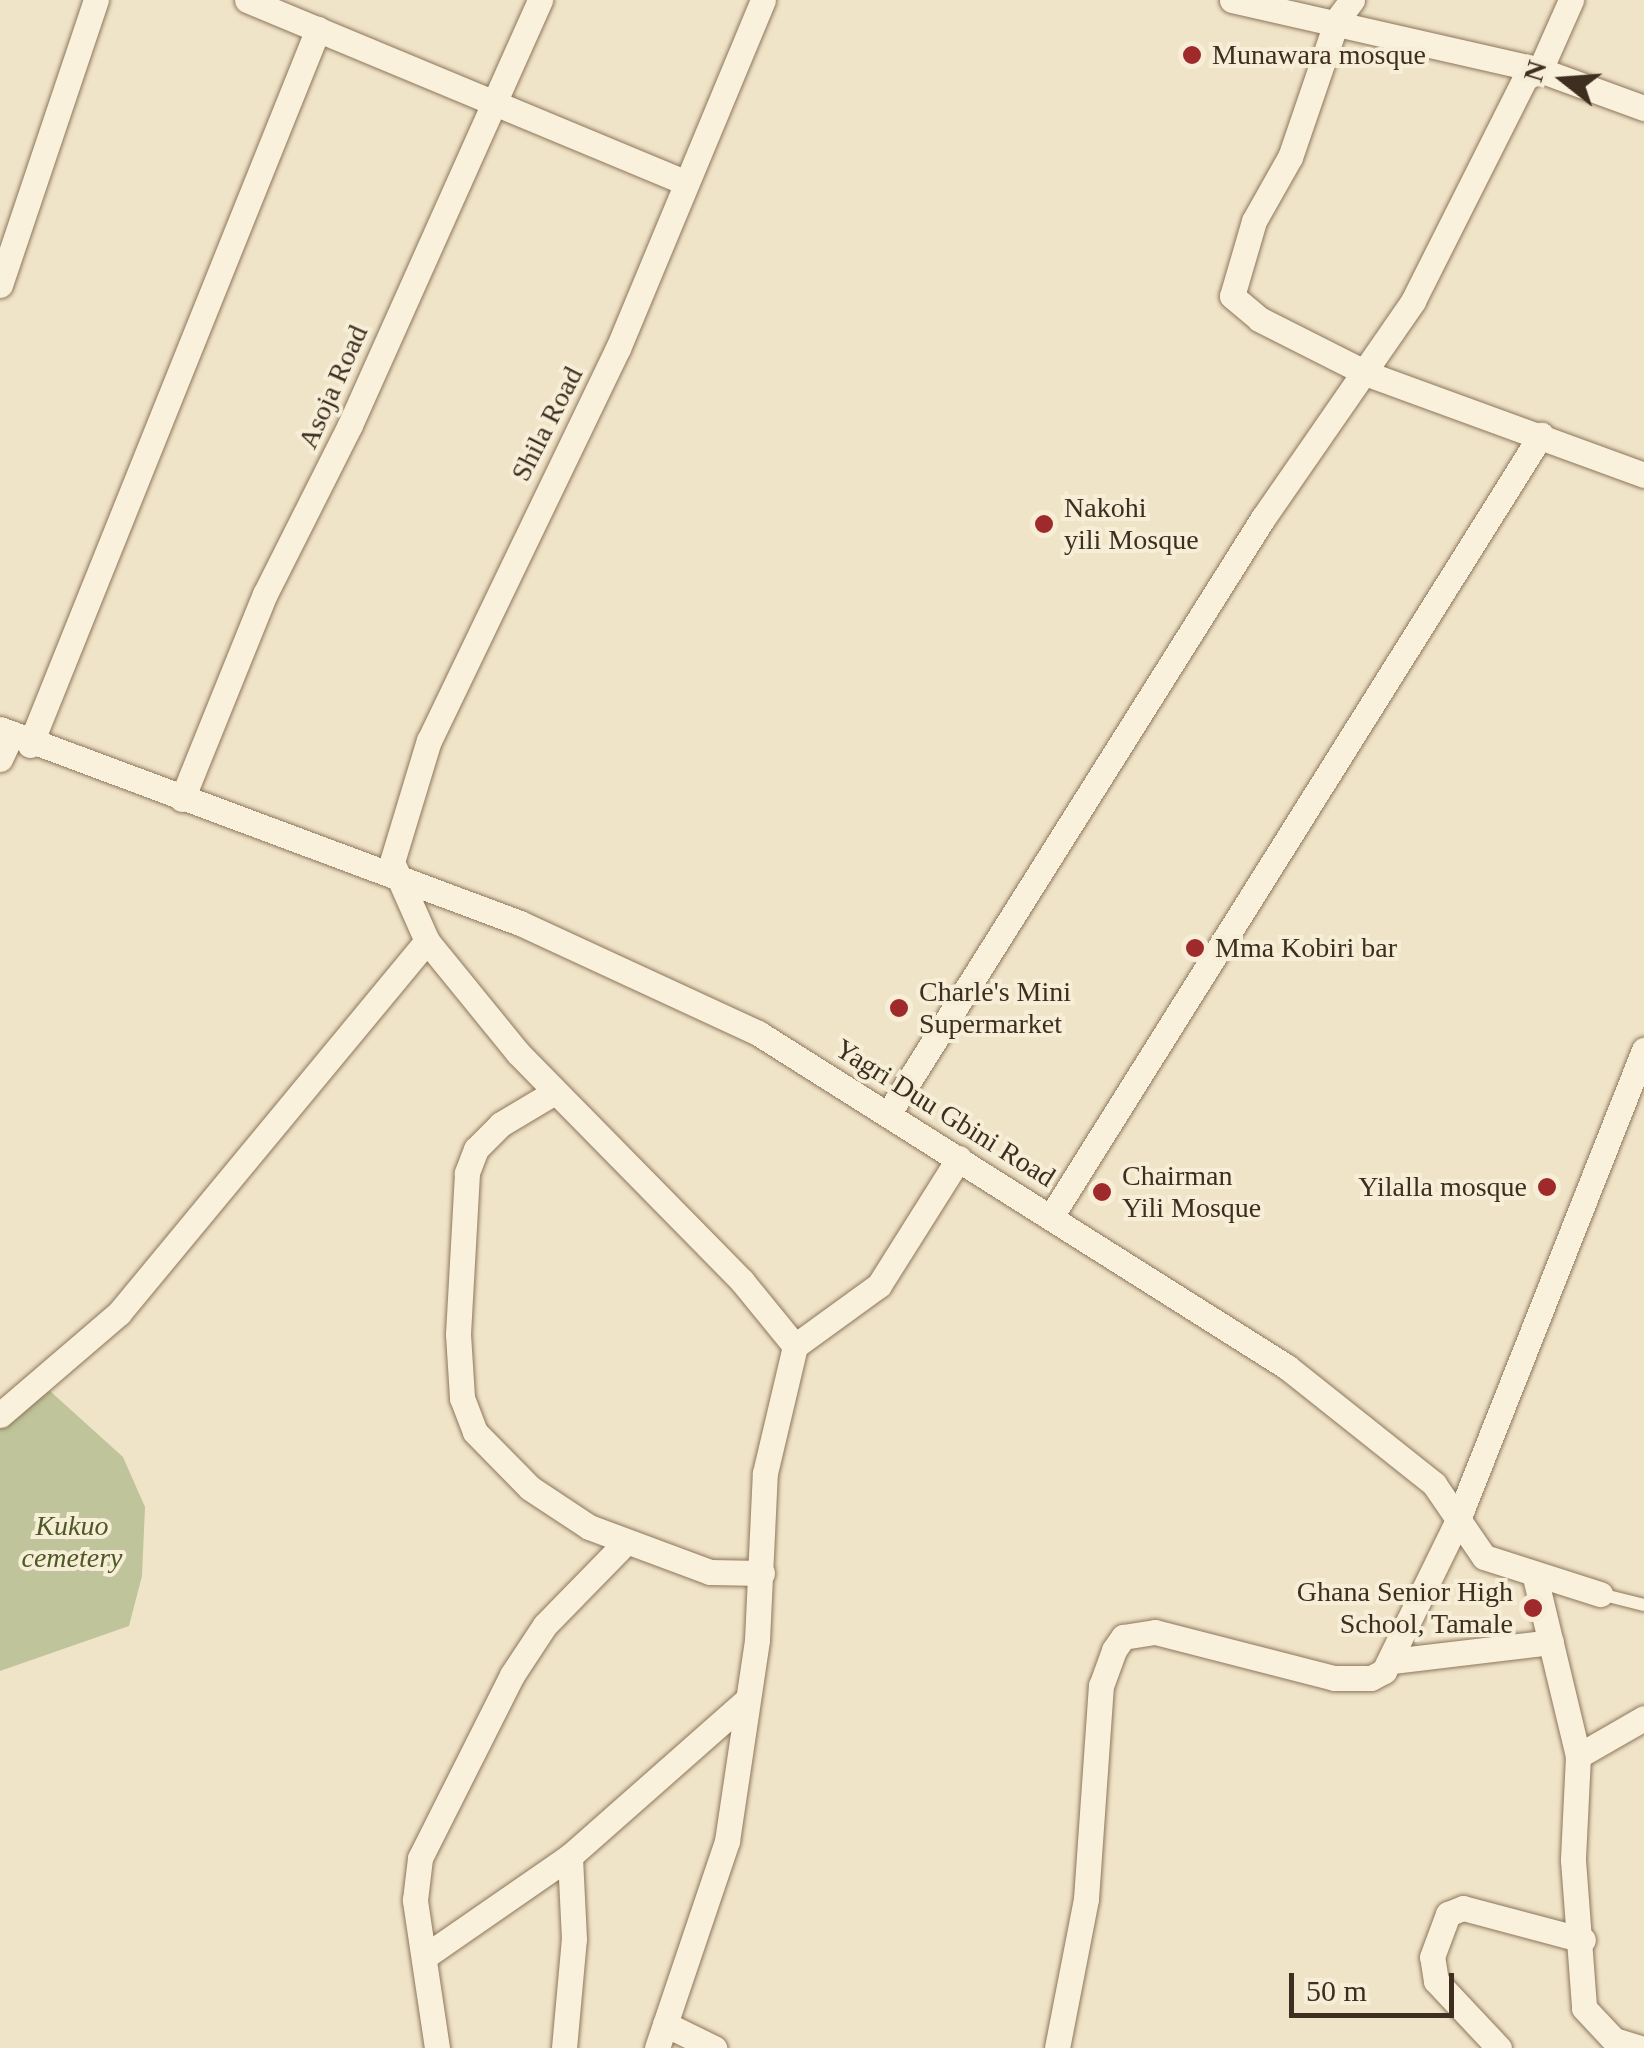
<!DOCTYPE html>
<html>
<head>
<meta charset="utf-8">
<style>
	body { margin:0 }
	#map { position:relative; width:1644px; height:2048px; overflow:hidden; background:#f0e4c8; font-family:"Times New Roman",serif }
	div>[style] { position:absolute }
	.cemetery>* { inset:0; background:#bfc49a }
	.roads { filter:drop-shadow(0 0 2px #8d765c) drop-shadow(0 0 2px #8d765c) }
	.lane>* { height:12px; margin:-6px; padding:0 6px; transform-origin:6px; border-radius:6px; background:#faf1dc }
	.street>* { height:25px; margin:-12.5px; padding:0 12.5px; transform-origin:12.5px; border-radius:12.5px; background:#faf1dc }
	.dots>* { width:28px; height:28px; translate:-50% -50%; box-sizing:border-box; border:5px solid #f7eed8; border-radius:50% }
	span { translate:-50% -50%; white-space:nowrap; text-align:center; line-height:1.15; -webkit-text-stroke:8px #f7eed8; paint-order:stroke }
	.poi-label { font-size:28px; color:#3d2e20 }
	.left { translate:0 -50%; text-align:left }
	.right { translate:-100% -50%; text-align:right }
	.street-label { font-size:28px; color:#3d2e20 }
	.park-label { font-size:28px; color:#4d5a26; font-style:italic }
	.north { position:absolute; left:1514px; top:30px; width:100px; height:100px; -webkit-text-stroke:8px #f7eed8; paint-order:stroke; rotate:287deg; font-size:28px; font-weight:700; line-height:40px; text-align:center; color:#3d2e20 }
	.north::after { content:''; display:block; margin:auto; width:35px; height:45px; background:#3d2e20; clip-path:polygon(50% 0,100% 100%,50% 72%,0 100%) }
	.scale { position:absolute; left:1289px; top:1973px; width:165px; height:45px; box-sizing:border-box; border:5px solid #3d2e20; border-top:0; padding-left:12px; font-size:30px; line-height:35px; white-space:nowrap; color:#3d2e20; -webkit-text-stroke:8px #f7eed8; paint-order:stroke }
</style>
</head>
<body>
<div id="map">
	<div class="cemetery">
		<div style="clip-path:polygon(50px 1391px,123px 1457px,145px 1507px,142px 1576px,129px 1626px,0 1671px,0 1421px)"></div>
	</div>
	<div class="roads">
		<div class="lane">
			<div style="left:1600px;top:1594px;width:45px;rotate:14deg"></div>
		</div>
		<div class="street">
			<div style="left:247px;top:0;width:473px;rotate:22.6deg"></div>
			<div style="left:763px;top:0;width:377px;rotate:112.6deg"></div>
			<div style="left:618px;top:348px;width:435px;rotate:115.7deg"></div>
			<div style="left:429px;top:740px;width:127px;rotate:106.9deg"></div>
			<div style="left:392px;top:862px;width:86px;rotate:66.1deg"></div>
			<div style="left:427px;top:941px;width:144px;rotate:50.9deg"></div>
			<div style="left:518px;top:1053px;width:320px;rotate:45.5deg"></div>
			<div style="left:742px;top:1281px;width:84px;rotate:50.8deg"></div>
			<div style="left:1232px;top:0;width:316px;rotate:12.8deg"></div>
			<div style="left:1540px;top:70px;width:111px;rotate:20.1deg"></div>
			<div style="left:1352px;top:0;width:25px;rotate:127deg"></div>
			<div style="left:1337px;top:20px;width:145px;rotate:108.9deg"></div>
			<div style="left:1290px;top:157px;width:73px;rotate:119.4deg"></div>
			<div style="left:1254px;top:221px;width:78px;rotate:106.3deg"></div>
			<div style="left:1232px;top:296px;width:35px;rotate:40deg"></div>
			<div style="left:1259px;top:319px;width:122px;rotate:26.8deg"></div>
			<div style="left:1368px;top:374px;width:294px;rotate:20.1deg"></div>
			<div style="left:0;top:285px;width:301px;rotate:-71.4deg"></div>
			<div style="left:0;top:729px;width:555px;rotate:20.46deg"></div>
			<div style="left:520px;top:923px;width:262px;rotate:24.8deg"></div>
			<div style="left:758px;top:1033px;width:626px;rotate:32.27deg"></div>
			<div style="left:1287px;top:1367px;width:188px;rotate:38.5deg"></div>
			<div style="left:1434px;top:1484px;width:88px;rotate:55.6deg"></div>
			<div style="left:1484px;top:1557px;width:122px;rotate:17.7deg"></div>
			<div style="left:30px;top:745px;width:772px;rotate:-68.09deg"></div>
			<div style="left:0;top:759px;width:26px;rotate:-65deg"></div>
			<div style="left:182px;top:799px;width:221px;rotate:-68deg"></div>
			<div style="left:265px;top:594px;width:189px;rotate:-63.3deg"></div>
			<div style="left:350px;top:425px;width:466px;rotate:-65.9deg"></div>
			<div style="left:553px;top:1093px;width:61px;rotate:149.2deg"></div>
			<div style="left:501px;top:1124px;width:35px;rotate:135deg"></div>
			<div style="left:476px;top:1149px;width:26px;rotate:111deg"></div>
			<div style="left:467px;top:1173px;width:161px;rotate:93.2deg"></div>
			<div style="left:458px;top:1334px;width:64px;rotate:86.4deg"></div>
			<div style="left:462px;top:1398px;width:36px;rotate:69deg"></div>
			<div style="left:475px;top:1432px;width:78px;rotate:45.5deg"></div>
			<div style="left:530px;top:1488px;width:71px;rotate:33.5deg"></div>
			<div style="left:589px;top:1527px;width:129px;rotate:20.4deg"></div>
			<div style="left:710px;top:1572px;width:52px;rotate:1.1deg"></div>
			<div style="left:890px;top:1111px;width:701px;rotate:-57.83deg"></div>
			<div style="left:1263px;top:518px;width:264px;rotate:-55.3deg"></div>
			<div style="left:1413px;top:301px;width:250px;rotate:-63.3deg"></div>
			<div style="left:1525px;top:78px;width:17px;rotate:-28deg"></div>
			<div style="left:1540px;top:70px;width:77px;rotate:-66.1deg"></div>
			<div style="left:1052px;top:1215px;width:921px;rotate:-57.92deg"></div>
			<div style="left:0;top:1415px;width:157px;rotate:-40.6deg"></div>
			<div style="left:119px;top:1313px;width:483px;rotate:-50.4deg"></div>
			<div style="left:1535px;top:1577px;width:184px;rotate:76.5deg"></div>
			<div style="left:1578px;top:1756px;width:104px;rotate:92.8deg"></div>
			<div style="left:1573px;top:1860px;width:148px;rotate:85.7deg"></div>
			<div style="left:1584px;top:2008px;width:44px;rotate:46.8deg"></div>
			<div style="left:1614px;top:2040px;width:28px;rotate:17deg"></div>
			<div style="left:1392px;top:1661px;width:160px;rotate:-6.8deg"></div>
			<div style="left:1578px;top:1756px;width:76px;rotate:-29.9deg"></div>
			<div style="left:427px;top:1955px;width:174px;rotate:-34.7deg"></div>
			<div style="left:570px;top:1856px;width:236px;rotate:-41.4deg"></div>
			<div style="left:665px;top:2024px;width:55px;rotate:26.1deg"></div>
			<div style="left:437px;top:2048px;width:150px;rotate:-98.5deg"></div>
			<div style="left:415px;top:1900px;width:42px;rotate:-83.2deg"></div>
			<div style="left:420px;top:1858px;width:205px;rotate:-63.3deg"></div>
			<div style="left:512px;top:1675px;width:60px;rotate:-56.6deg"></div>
			<div style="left:545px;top:1625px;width:115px;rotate:-45.7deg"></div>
			<div style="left:564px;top:2048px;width:109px;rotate:-84.8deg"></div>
			<div style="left:574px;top:1939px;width:83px;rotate:-92.8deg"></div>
			<div style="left:657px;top:2048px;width:219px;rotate:-71.3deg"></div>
			<div style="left:727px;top:1841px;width:203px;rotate:-81.5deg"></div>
			<div style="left:757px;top:1640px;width:167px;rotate:-87.3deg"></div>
			<div style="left:765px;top:1473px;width:130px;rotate:-76.7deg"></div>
			<div style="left:795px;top:1346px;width:104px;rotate:-36deg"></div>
			<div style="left:879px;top:1285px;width:150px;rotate:-57.8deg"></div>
			<div style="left:1057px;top:2048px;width:152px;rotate:-79deg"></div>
			<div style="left:1086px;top:1899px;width:214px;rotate:-86deg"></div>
			<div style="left:1101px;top:1686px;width:38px;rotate:-70deg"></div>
			<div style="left:1114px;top:1650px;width:16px;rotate:-55deg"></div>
			<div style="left:1123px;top:1637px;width:32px;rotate:-9deg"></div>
			<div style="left:1155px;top:1632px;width:185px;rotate:14.4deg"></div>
			<div style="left:1334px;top:1678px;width:37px"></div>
			<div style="left:1371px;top:1678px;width:15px;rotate:-28deg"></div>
			<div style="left:1384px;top:1671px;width:166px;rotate:-63.9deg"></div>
			<div style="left:1457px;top:1522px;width:508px;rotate:-68.39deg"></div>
			<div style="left:1499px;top:2048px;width:92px;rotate:-133.2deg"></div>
			<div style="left:1436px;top:1981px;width:24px;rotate:-99deg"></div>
			<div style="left:1432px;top:1957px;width:46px;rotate:-69.6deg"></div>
			<div style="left:1448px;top:1914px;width:16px;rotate:-22deg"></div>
			<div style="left:1463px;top:1908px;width:124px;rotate:14.9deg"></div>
		</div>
	</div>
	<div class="dots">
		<div style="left:1192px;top:55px;background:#9e2a2b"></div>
		<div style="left:1044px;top:524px;background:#9e2a2b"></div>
		<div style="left:1195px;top:948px;background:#9e2a2b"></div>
		<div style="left:899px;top:1008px;background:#9e2a2b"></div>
		<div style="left:1547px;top:1187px;background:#9e2a2b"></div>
		<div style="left:1102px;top:1192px;background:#9e2a2b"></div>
		<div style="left:1533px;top:1608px;background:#9e2a2b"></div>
	</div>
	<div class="poi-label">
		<span class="left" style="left:1212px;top:55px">Munawara mosque</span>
		<span class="left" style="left:1064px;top:524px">Nakohi<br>yili Mosque</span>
		<span class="left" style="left:1215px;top:948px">Mma Kobiri bar</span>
		<span class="left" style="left:919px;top:1008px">Charle's Mini<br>Supermarket</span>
		<span class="left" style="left:1122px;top:1192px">Chairman<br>Yili Mosque</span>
		<span class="right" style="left:1527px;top:1187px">Yilalla mosque</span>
		<span class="right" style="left:1513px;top:1608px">Ghana Senior High<br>School, Tamale</span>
	</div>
	<div class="street-label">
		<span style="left:333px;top:387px;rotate:-66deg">Asoja Road</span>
		<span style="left:547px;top:424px;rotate:-63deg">Shila Road</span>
		<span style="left:945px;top:1113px;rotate:32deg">Yagri Duu Gbini Road</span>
	</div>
	<div class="park-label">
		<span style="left:72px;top:1542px">Kukuo<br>cemetery</span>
	</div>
	<div class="north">N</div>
	<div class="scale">50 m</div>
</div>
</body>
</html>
